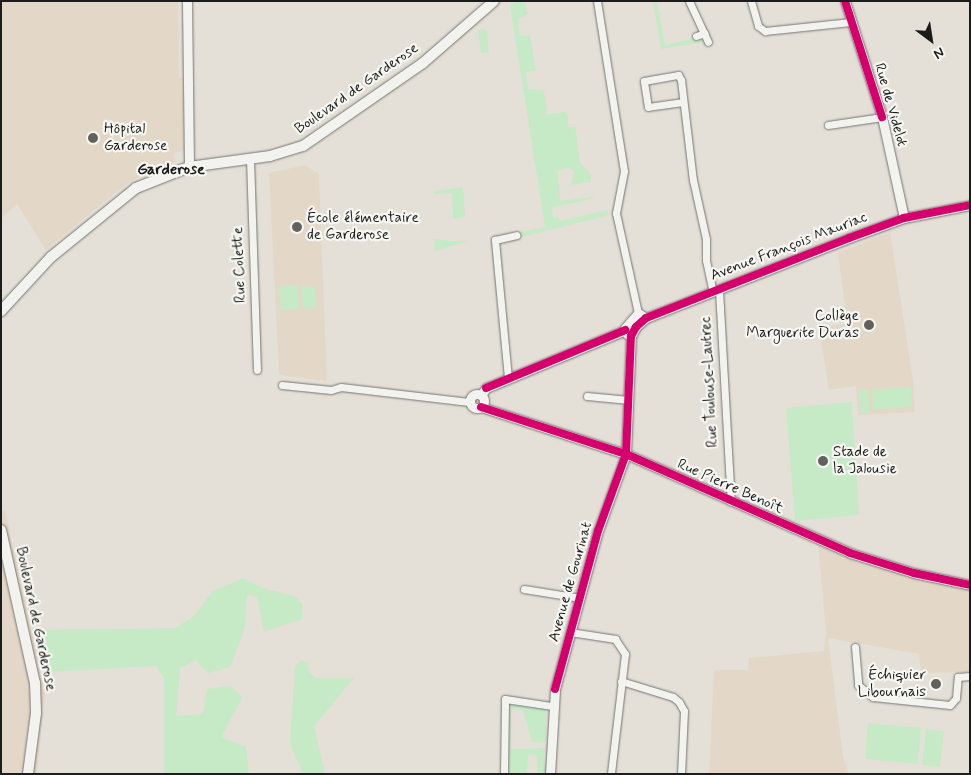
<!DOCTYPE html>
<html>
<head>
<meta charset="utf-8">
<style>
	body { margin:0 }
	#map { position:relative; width:971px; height:775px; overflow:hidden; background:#e4e0d7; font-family:Mynerve,sans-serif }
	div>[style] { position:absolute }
	.built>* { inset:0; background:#e3d8c7 }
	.green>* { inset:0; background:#c6e9c6 }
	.roads { filter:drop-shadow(0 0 1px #767470) drop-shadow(0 0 1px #767470) }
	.minor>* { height:7px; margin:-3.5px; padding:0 3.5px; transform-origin:3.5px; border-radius:3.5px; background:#f2f2ef }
	.tertiary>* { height:9px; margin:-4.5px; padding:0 4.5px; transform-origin:4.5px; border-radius:4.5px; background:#f2f2ef }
	.tertiary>.ring { margin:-4.5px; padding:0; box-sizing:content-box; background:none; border:9px solid #f2f2ef; border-radius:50% }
	.secondary>* { height:10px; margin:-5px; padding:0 5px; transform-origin:5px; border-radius:5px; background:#f2f2ef }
	.cycleway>* { height:8px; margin:-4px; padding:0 4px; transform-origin:4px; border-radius:4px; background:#d6006c }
	.dots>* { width:14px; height:14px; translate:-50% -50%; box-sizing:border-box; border:2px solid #f6f6f2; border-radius:50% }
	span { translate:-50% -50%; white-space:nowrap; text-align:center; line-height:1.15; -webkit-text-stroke:4.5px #f6f6f2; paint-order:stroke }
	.street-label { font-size:15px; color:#1c1c1c }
	.poi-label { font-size:15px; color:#1c1c1c }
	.left { translate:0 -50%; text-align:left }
	.right { translate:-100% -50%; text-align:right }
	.neighbourhood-label { font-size:16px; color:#1c1c1c; font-weight:700 }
	.frame { position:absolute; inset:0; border:2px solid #1c1c1c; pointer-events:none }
	.north { position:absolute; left:906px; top:15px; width:50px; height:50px; -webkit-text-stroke:4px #f6f6f2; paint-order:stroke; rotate:149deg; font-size:14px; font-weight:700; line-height:20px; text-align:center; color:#1c1c1c }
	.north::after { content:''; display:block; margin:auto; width:18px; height:22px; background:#1c1c1c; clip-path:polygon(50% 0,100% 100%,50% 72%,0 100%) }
</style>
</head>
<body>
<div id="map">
	<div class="built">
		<div style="clip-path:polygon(1px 1px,178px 1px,179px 78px,185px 78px,184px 151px,174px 153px,175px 162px,149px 177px,140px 176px,116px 192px,46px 250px,17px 204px,1px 218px)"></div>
		<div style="clip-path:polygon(305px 165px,319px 174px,327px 381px,279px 375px,269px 173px)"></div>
		<div style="clip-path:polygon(890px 232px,913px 380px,915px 412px,858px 415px,856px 386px,829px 390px,819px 328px,847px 323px,838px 253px)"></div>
		<div style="clip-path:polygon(5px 510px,45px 692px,37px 774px,1px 774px,1px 511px)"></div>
		<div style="clip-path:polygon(818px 545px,887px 569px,970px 587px,970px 672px,921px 673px,919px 654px,828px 638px,843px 756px,849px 774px,709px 774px,714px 670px,748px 670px,749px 658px,824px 651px,826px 632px)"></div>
	</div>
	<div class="green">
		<div style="clip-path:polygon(517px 1px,525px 1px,526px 5px,528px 14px,518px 19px,520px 36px,530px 35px,536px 71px,526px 72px,528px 89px,544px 90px,547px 114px,565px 112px,568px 116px,568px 127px,575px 127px,580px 163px,591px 174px,591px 182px,571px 185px,574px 171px,568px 167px,558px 171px,560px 201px,593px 197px,593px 199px,552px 207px,553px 218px,558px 217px,560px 221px,607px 210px,609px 215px,521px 237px,520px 232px,545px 227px,510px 5px)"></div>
		<div style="clip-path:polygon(653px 1px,657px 1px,665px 45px,700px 37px,705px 42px,661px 49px)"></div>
		<div style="clip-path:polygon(482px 28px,487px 31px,489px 53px,481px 53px,478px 31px)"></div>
		<div style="clip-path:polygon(463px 187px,465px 217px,453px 219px,452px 193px,435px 194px,435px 191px)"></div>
		<div style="clip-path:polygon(434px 239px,451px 241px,469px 241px,435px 251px)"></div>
		<div style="clip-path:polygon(297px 285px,299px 309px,281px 310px,279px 286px)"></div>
		<div style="clip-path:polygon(315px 286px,316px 308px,303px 309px,301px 287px)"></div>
		<div style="clip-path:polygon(911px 387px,912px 407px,873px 410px,872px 390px)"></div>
		<div style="clip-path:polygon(859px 390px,868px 390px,870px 413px,860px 413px)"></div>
		<div style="clip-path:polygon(852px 402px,859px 515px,795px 521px,786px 408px)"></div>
		<div style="clip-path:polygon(243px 578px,263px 588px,294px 596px,303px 604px,302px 619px,264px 632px,257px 597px,247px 595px,245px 628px,230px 667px,208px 673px,196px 660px,180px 668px,176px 716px,203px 714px,207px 689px,231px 686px,242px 698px,221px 737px,246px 747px,249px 774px,164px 774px,164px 678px,156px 666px,48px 672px,36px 630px,175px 628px,193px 617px,212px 592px)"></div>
		<div style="clip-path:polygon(301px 660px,308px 662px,310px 673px,315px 678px,354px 678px,314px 726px,325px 774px,303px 774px,290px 744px,295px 667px)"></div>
		<div style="clip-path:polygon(511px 702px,543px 708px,546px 712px,546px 742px,532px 742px,523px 710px,511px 709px,510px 749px,544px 748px,545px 774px,537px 774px,537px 755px,528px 754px,527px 774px,507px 774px,508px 705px)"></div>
		<div style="clip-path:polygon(868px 723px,921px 728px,918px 764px,865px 759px)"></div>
		<div style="clip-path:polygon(926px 729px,944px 731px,940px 767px,922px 765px)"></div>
	</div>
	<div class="roads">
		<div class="minor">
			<div style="left:597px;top:1px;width:172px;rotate:81deg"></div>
			<div style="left:624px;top:171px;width:43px;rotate:100.8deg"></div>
			<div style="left:616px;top:213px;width:102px;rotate:77.6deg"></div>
			<div style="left:689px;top:1px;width:45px;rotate:65.1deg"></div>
			<div style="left:751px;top:1px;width:26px;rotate:74deg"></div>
			<div style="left:758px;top:26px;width:9px;rotate:36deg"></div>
			<div style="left:765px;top:31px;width:86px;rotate:-6deg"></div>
			<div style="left:696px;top:36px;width:9px;rotate:-18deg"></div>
			<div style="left:683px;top:102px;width:35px;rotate:172deg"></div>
			<div style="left:648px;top:107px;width:26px;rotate:-99deg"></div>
			<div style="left:644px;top:81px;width:35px;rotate:-10deg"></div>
			<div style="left:678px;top:75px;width:6px;rotate:59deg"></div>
			<div style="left:681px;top:80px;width:101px;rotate:83.2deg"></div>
			<div style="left:693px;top:180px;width:60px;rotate:77.6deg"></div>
			<div style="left:706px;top:239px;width:21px;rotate:90deg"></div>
			<div style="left:706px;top:260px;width:33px;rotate:78deg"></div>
			<div style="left:828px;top:125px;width:55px;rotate:-8.4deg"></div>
			<div style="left:250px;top:159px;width:211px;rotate:88.1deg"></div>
			<div style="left:719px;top:290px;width:212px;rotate:86.8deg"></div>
			<div style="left:508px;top:378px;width:139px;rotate:-95.4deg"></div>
			<div style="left:495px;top:240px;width:22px;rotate:-13deg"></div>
			<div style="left:282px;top:385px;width:49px;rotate:5.8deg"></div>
			<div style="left:331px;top:390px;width:10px;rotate:-17deg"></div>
			<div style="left:341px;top:387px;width:129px;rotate:6.7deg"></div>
			<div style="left:587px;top:396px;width:42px;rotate:5.4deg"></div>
			<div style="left:524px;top:589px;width:57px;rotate:9.1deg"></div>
			<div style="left:570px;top:632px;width:46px;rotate:8.8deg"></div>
			<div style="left:615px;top:639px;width:18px;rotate:56deg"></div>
			<div style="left:625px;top:654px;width:121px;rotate:96.7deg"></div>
			<div style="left:855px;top:647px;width:38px;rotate:85deg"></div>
			<div style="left:858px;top:685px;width:19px;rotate:39deg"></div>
			<div style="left:873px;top:697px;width:77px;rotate:5.9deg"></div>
			<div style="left:950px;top:705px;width:9px;rotate:-49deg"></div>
			<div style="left:956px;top:698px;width:21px;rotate:-85deg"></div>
			<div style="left:958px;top:677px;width:12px;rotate:-5deg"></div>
			<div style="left:621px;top:681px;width:54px;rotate:17.1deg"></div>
			<div style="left:673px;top:697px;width:8px;rotate:40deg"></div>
			<div style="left:679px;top:702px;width:10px;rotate:61deg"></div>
			<div style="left:684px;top:711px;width:63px;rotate:92.7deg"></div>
			<div style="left:504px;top:774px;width:75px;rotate:-89.2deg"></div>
			<div style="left:505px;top:699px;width:48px;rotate:8.5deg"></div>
		</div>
		<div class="tertiary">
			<div style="left:187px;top:1px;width:166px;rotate:89.3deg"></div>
			<div style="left:845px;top:1px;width:122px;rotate:72.3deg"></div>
			<div style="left:882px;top:117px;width:103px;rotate:77.7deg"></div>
			<div style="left:627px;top:334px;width:6px;rotate:-108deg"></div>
			<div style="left:625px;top:328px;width:20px;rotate:-49deg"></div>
			<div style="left:638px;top:313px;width:9px;rotate:32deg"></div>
			<div class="ring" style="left:470px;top:394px;width:5px;height:5px"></div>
			<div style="left:481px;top:395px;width:9px;rotate:-54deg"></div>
			<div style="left:486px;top:388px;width:151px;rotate:-22.6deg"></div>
			<div style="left:481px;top:407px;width:152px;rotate:18deg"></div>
			<div style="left:626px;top:454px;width:245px;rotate:23.8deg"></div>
			<div style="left:850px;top:553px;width:67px;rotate:17.4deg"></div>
			<div style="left:914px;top:573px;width:57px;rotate:12.1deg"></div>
			<div style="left:550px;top:774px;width:85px;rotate:-86.6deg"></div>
			<div style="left:555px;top:689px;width:164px;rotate:-74.8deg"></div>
			<div style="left:598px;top:531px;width:82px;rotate:-70deg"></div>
			<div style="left:626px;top:454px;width:118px;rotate:-87.6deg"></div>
			<div style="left:631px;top:336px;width:10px;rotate:-61deg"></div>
			<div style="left:636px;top:327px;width:13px;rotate:-42deg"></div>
			<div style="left:646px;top:318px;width:218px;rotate:-21.5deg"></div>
			<div style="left:849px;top:238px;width:59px;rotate:-20deg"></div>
			<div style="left:904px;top:218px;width:67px;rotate:-11.1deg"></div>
		</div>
		<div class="secondary">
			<div style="left:1px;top:311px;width:74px;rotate:-47.2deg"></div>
			<div style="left:51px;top:257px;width:109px;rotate:-39.1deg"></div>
			<div style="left:136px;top:188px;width:57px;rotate:-21.6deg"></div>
			<div style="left:189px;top:167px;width:82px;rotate:-7.7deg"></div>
			<div style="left:270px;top:156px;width:34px;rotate:-17deg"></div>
			<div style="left:303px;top:146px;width:146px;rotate:-34.7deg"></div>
			<div style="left:423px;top:63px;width:94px;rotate:-41.1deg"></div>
			<div style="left:1px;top:530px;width:157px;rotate:77.5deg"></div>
			<div style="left:35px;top:683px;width:30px;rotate:88deg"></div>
			<div style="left:36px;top:713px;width:62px;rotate:97.5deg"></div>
		</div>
	</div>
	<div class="cycleway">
		<div style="left:845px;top:1px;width:122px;rotate:72.3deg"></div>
		<div style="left:486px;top:388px;width:151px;rotate:-22.6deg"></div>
		<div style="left:481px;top:407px;width:152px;rotate:18deg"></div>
		<div style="left:626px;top:454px;width:245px;rotate:23.8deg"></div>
		<div style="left:850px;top:553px;width:67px;rotate:17.4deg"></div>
		<div style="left:914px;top:573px;width:57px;rotate:12.1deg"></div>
		<div style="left:555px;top:689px;width:164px;rotate:-74.8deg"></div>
		<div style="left:598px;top:531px;width:82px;rotate:-70deg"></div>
		<div style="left:626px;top:454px;width:118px;rotate:-87.6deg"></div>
		<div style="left:631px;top:336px;width:10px;rotate:-61deg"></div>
		<div style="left:636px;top:327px;width:13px;rotate:-42deg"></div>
		<div style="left:646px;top:318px;width:218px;rotate:-21.5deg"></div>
		<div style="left:849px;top:238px;width:59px;rotate:-20deg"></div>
		<div style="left:904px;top:218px;width:67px;rotate:-11.1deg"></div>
	</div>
	<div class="dots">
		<div style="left:93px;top:138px;background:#62615d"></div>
		<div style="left:297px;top:227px;background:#62615d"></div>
		<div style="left:869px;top:325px;background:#62615d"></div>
		<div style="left:823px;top:461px;background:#62615d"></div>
		<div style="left:936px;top:684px;background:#62615d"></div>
	</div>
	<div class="street-label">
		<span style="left:357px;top:89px;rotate:-35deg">Boulevard de Garderose</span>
		<span style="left:890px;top:105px;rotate:74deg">Rue de Videlot</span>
		<span style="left:789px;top:247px;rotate:-21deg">Avenue François Mauriac</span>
		<span style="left:240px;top:265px;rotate:-92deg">Rue Colette</span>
		<span style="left:710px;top:382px;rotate:-93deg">Rue Toulouse-Lautrec</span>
		<span style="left:730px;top:487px;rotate:24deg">Rue Pierre Benoît</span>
		<span style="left:571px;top:582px;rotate:-74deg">Avenue de Gourinat</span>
		<span style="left:35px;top:619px;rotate:78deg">Boulevard de Garderose</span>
	</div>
	<div class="poi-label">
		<span class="left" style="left:104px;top:138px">Hôpital<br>Garderose</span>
		<span class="left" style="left:307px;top:227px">École élémentaire<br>de Garderose</span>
		<span class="right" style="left:859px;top:325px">Collège<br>Marguerite Duras</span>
		<span class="left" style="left:833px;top:461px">Stade de<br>la Jalousie</span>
		<span class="right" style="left:926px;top:684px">Échiquier<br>Libournais</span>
	</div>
	<div class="neighbourhood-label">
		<span style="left:171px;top:170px">Garderose</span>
	</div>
	<div class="frame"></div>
	<div class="north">N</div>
</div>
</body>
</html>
